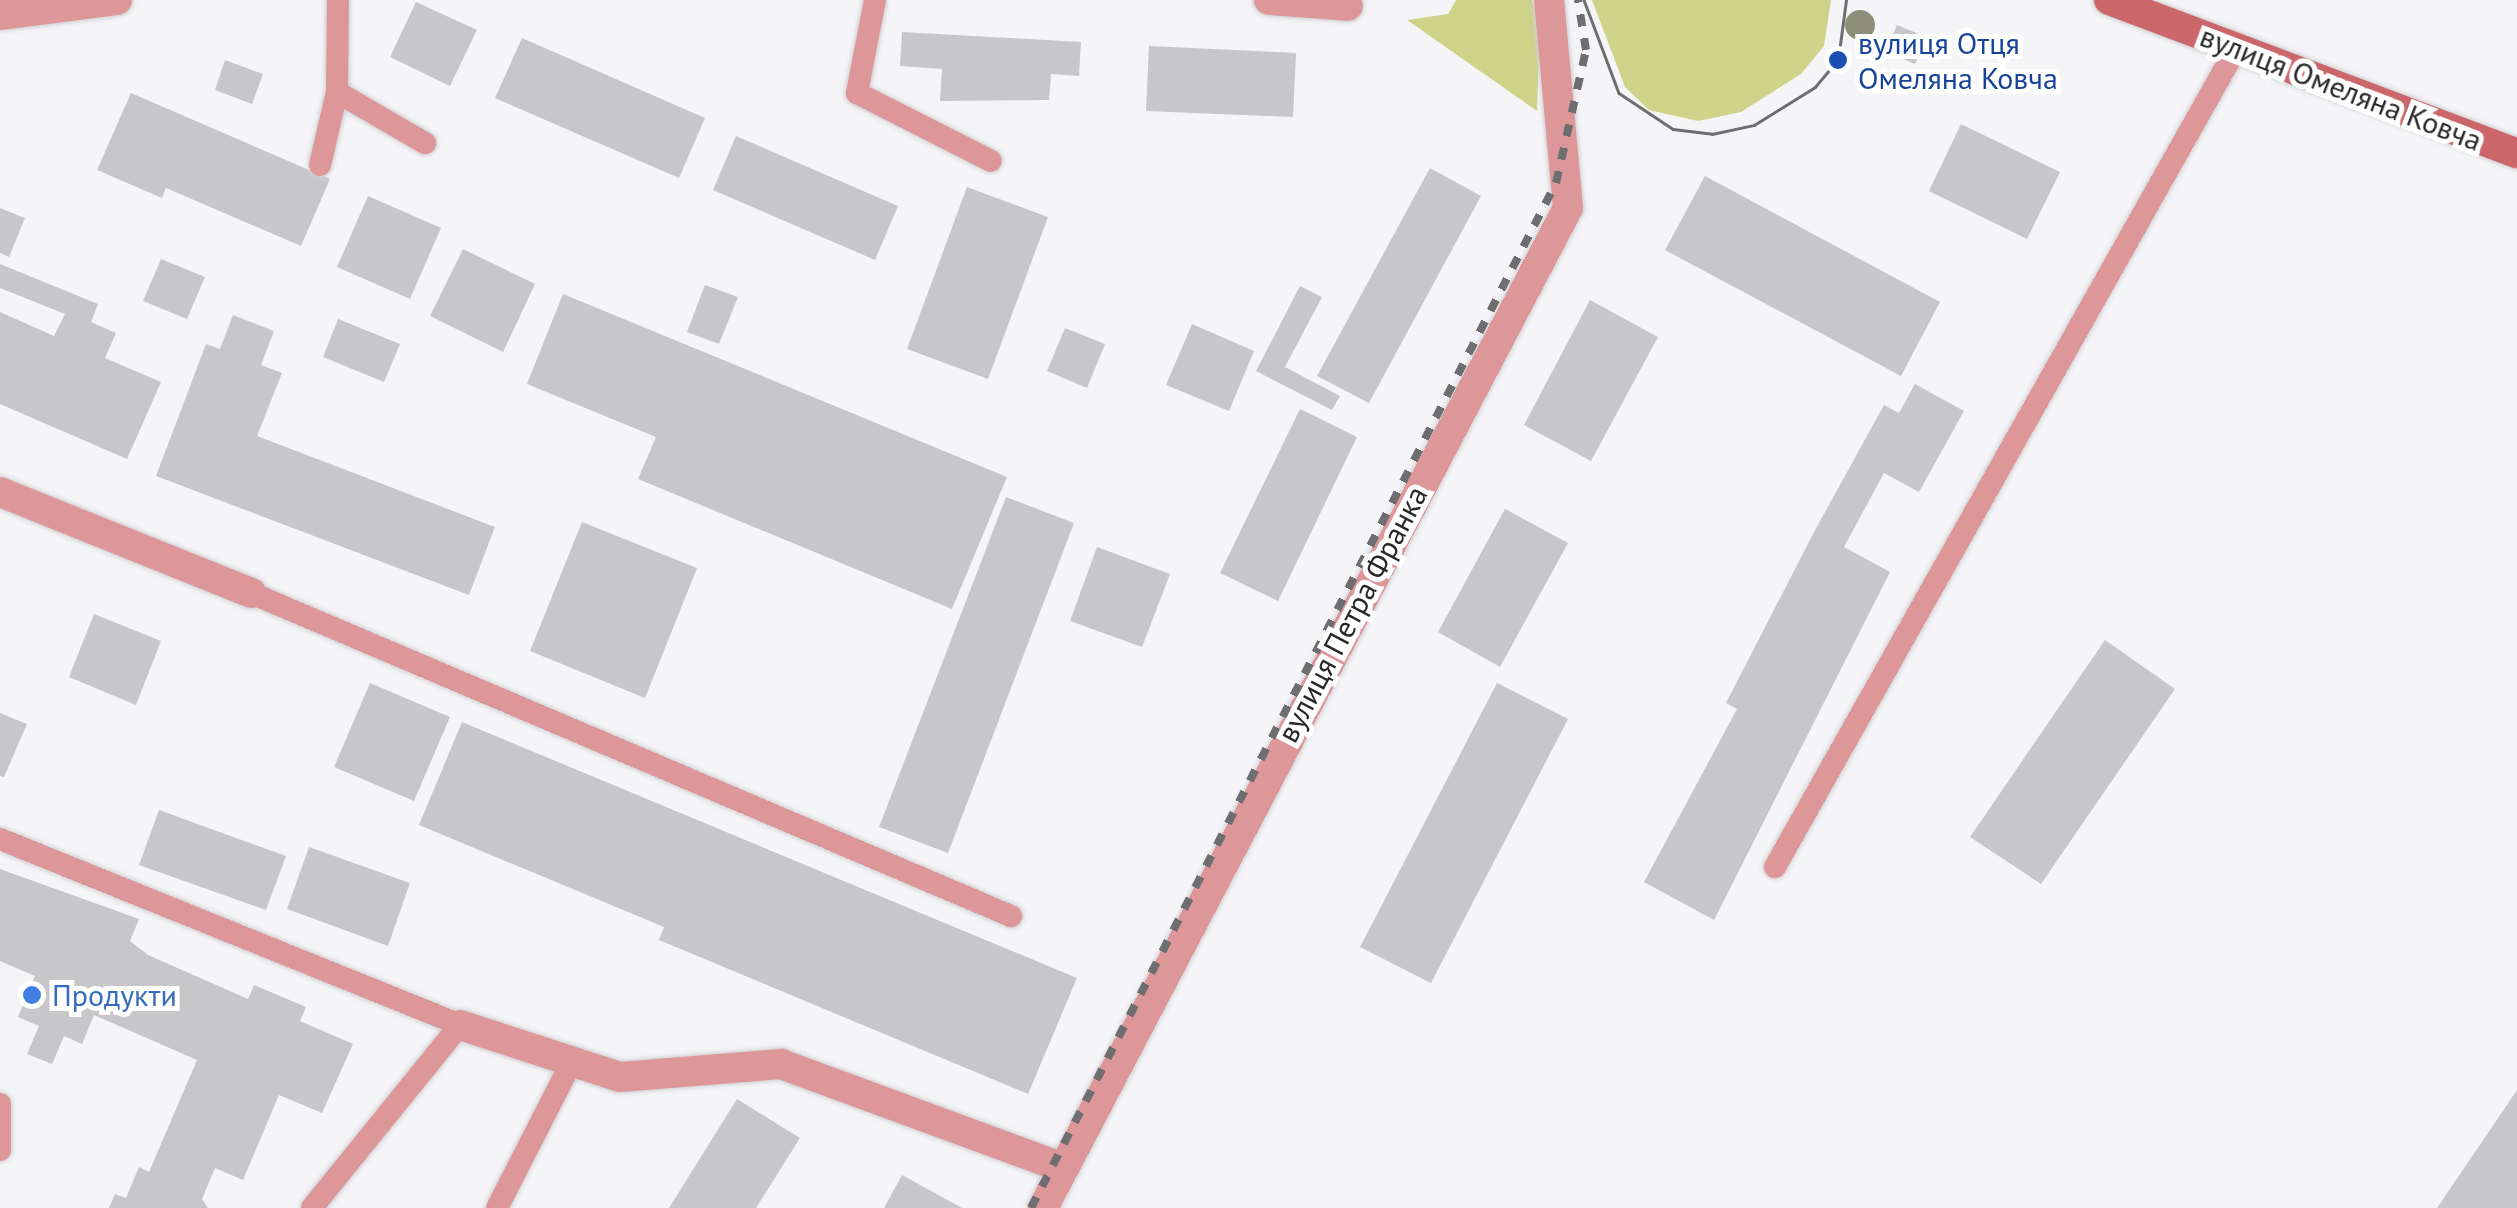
<!DOCTYPE html>
<html>
<head>
<meta charset="utf-8">
<style>
	body { margin:0 }
	#map { position:relative; width:2517px; height:1208px; overflow:hidden; background:#f5f5f8; font-family:"PT Sans",sans-serif }
	div>[style] { position:absolute }
	.green>* { inset:0; background:#cfd289 }
	.building>* { inset:0; background:#c7c6c9 }
	.roads { filter:drop-shadow(0 0 2px #d0d0d3) drop-shadow(0 0 2px #d0d0d3) }
	.lane>* { height:22px; margin:-11px; padding:0 11px; transform-origin:11px; border-radius:11px; background:#dd9798 }
	.street>* { height:30px; margin:-15px; padding:0 15px; transform-origin:15px; border-radius:15px; background:#dd9798 }
	.secondary>* { height:30px; margin:-15px; padding:0 15px; transform-origin:15px; border-radius:15px; background:#cb676b }
	.tram>* { height:2.5px; margin:-1.25px; padding:0 1.25px; transform-origin:1.25px; border-radius:1.25px; background:#6e6e70 }
	.rail>* { height:8px; margin-top:-4px; transform-origin:0; background:repeating-linear-gradient(90deg,#6e6e70 0 12px,transparent 0 24px) }
	.trees>* { width:30px; height:30px; margin:-15px; border-radius:50%; background:#8d8e77 }
	.dots>* { width:28px; height:28px; translate:-50% -50%; box-sizing:border-box; border:5px solid #fff; border-radius:50% }
	span { translate:-50% -50%; white-space:nowrap; text-align:center; line-height:1.15; -webkit-text-stroke:10px #fff; paint-order:stroke }
	.transit-label { font-size:30px; color:#164399 }
	.left { translate:0 -50%; text-align:left }
	.street-label { font-size:30px; color:#272728 }
	.shop-label { font-size:30px; color:#366cbe }
</style>
</head>
<body>
<div id="map">
	<div class="green">
		<div style="clip-path:polygon(1456px 0,1532px 0,1540px 28px,1537px 111px,1407px 20px,1448px 14px)"></div>
		<div style="clip-path:polygon(1592px 0,1831px 0,1824px 46px,1801px 74px,1741px 112px,1698px 121px,1649px 110px,1625px 87px)"></div>
	</div>
	<div class="building">
		<div style="clip-path:polygon(416px 2px,477px 30px,450px 86px,390px 57px)"></div>
		<div style="clip-path:polygon(1897px 25px,1926px 37px,1915px 64px,1886px 52px)"></div>
		<div style="clip-path:polygon(902px 32px,1081px 42px,1079px 76px,1051px 74px,1049px 100px,940px 101px,942px 69px,900px 66px)"></div>
		<div style="clip-path:polygon(522px 38px,705px 118px,679px 178px,495px 98px)"></div>
		<div style="clip-path:polygon(1149px 46px,1296px 53px,1293px 117px,1146px 111px)"></div>
		<div style="clip-path:polygon(225px 60px,263px 74px,252px 104px,215px 90px)"></div>
		<div style="clip-path:polygon(131px 93px,330px 179px,301px 246px,166px 188px,162px 198px,97px 170px)"></div>
		<div style="clip-path:polygon(1961px 124px,2060px 172px,2027px 239px,1929px 191px)"></div>
		<div style="clip-path:polygon(736px 136px,898px 206px,875px 260px,713px 190px)"></div>
		<div style="clip-path:polygon(1430px 168px,1481px 196px,1369px 403px,1317px 376px)"></div>
		<div style="clip-path:polygon(1705px 176px,1940px 302px,1901px 376px,1665px 250px)"></div>
		<div style="clip-path:polygon(967px 187px,1048px 217px,988px 379px,907px 349px)"></div>
		<div style="clip-path:polygon(368px 196px,441px 228px,410px 299px,337px 267px)"></div>
		<div style="clip-path:polygon(0 208px,25px 218px,9px 257px,0 253px)"></div>
		<div style="clip-path:polygon(463px 249px,535px 284px,503px 352px,430px 316px)"></div>
		<div style="clip-path:polygon(161px 259px,205px 277px,187px 319px,143px 301px)"></div>
		<div style="clip-path:polygon(0 264px,98px 304px,91px 322px,116px 333px,105px 358px,161px 382px,127px 459px,0 404px,0 312px,54px 336px,65px 314px,0 288px)"></div>
		<div style="clip-path:polygon(705px 285px,738px 297px,719px 344px,687px 332px)"></div>
		<div style="clip-path:polygon(1300px 286px,1322px 297px,1285px 367px,1340px 396px,1332px 410px,1256px 371px)"></div>
		<div style="clip-path:polygon(563px 294px,1007px 477px,952px 609px,638px 479px,656px 437px,527px 384px)"></div>
		<div style="clip-path:polygon(1590px 300px,1658px 337px,1591px 461px,1524px 425px)"></div>
		<div style="clip-path:polygon(233px 315px,274px 331px,261px 365px,282px 373px,257px 436px,495px 527px,469px 595px,156px 476px,206px 344px,220px 349px)"></div>
		<div style="clip-path:polygon(338px 319px,400px 344px,384px 382px,323px 357px)"></div>
		<div style="clip-path:polygon(1192px 324px,1254px 351px,1229px 411px,1166px 385px)"></div>
		<div style="clip-path:polygon(1065px 328px,1105px 344px,1087px 388px,1047px 371px)"></div>
		<div style="clip-path:polygon(1915px 384px,1964px 411px,1919px 492px,1884px 473px,1844px 547px,1890px 572px,1714px 920px,1644px 882px,1737px 709px,1726px 703px,1814px 532px,1884px 405px,1899px 413px)"></div>
		<div style="clip-path:polygon(1300px 409px,1357px 437px,1278px 601px,1220px 573px)"></div>
		<div style="clip-path:polygon(1006px 497px,1074px 523px,948px 853px,879px 827px)"></div>
		<div style="clip-path:polygon(1505px 509px,1568px 543px,1500px 667px,1438px 632px)"></div>
		<div style="clip-path:polygon(582px 522px,697px 568px,645px 698px,530px 651px)"></div>
		<div style="clip-path:polygon(1097px 547px,1170px 574px,1142px 647px,1070px 621px)"></div>
		<div style="clip-path:polygon(94px 614px,161px 641px,136px 705px,69px 677px)"></div>
		<div style="clip-path:polygon(2105px 640px,2175px 689px,2041px 884px,1970px 837px)"></div>
		<div style="clip-path:polygon(370px 683px,450px 717px,414px 801px,334px 767px)"></div>
		<div style="clip-path:polygon(1497px 683px,1568px 719px,1431px 983px,1360px 947px)"></div>
		<div style="clip-path:polygon(0 713px,27px 724px,4px 777px,0 776px)"></div>
		<div style="clip-path:polygon(462px 722px,1077px 978px,1028px 1094px,659px 940px,664px 927px,419px 825px)"></div>
		<div style="clip-path:polygon(159px 810px,286px 856px,266px 910px,139px 865px)"></div>
		<div style="clip-path:polygon(309px 847px,410px 883px,388px 946px,287px 909px)"></div>
		<div style="clip-path:polygon(0 869px,139px 919px,130px 941px,148px 955px,248px 999px,254px 985px,306px 1007px,300px 1021px,353px 1044px,322px 1113px,279px 1095px,243px 1180px,215px 1168px,202px 1199px,208px 1208px,109px 1208px,115px 1194px,126px 1198px,139px 1167px,149px 1172px,197px 1060px,94px 1015px,82px 1044px,64px 1036px,52px 1064px,27px 1054px,39px 1026px,18px 1017px,35px 976px,0 961px)"></div>
		<div style="clip-path:polygon(2517px 1090px,2517px 1208px,2437px 1208px)"></div>
		<div style="clip-path:polygon(737px 1099px,800px 1138px,756px 1208px,669px 1208px)"></div>
		<div style="clip-path:polygon(902px 1175px,962px 1208px,884px 1208px)"></div>
	</div>
	<div class="roads">
		<div class="lane">
			<div style="left:875px;top:0;width:95px;rotate:101deg"></div>
			<div style="left:857px;top:93px;width:150px;rotate:26.9deg"></div>
			<div style="left:337px;top:92px;width:102px;rotate:30.1deg"></div>
			<div style="left:320px;top:165px;width:75px;rotate:-76.9deg"></div>
			<div style="left:337px;top:92px;width:92px;rotate:-89.4deg"></div>
			<div style="left:251px;top:593px;width:826px;rotate:23.03deg"></div>
			<div style="left:0;top:839px;width:496px;rotate:22deg"></div>
			<div style="left:460px;top:1025px;width:235px;rotate:129deg"></div>
			<div style="left:1775px;top:867px;width:939px;rotate:-60.6deg"></div>
			<div style="left:0;top:1104px;width:46px;rotate:90deg"></div>
			<div style="left:497px;top:1208px;width:158px;rotate:-62.9deg"></div>
		</div>
		<div class="street">
			<div style="left:1269px;top:0;width:79px;rotate:4.3deg"></div>
			<div style="left:0;top:15px;width:118px;rotate:-7.3deg"></div>
			<div style="left:0;top:492px;width:271px;rotate:21.9deg"></div>
			<div style="left:460px;top:1025px;width:168px;rotate:18deg"></div>
			<div style="left:620px;top:1077px;width:162px;rotate:-4.6deg"></div>
			<div style="left:781px;top:1064px;width:295px;rotate:20.2deg"></div>
			<div style="left:1043px;top:1208px;width:1129px;rotate:-62.3deg"></div>
			<div style="left:1568px;top:208px;width:209px;rotate:-95.2deg"></div>
		</div>
		<div class="secondary">
			<div style="left:2109px;top:0;width:436px;rotate:20.6deg"></div>
		</div>
	</div>
	<div class="tram">
		<div style="left:1584px;top:0;width:99px;rotate:69.4deg"></div>
		<div style="left:1619px;top:93px;width:65px;rotate:33.7deg"></div>
		<div style="left:1673px;top:129px;width:39px;rotate:7deg"></div>
		<div style="left:1712px;top:134px;width:43px;rotate:-12.1deg"></div>
		<div style="left:1754px;top:125px;width:72px;rotate:-31.9deg"></div>
		<div style="left:1815px;top:87px;width:35px;rotate:-50deg"></div>
		<div style="left:1838px;top:60px;width:61px;rotate:-82.4deg"></div>
	</div>
	<div class="rail">
		<div style="left:1031px;top:1208px;width:1152px;rotate:-62.88deg"></div>
		<div style="left:1556px;top:183px;width:136px;rotate:-77.3deg"></div>
		<div style="left:1586px;top:50px;width:51px;rotate:-99.1deg"></div>
	</div>
	<div class="trees">
		<div style="left:1860px;top:25px"></div>
	</div>
	<div class="dots">
		<div style="left:1838px;top:60px;background:#1a4fb4"></div>
		<div style="left:32px;top:995px;background:#3f7fe0"></div>
	</div>
	<div class="transit-label">
		<span class="left" style="left:1858px;top:60px">вулиця Отця<br>Омеляна Ковча</span>
	</div>
	<div class="street-label">
		<span style="left:2341px;top:88px;rotate:21deg">вулиця Омеляна Ковча</span>
		<span style="left:1352px;top:614px;rotate:-62deg">вулиця Петра Франка</span>
	</div>
	<div class="shop-label">
		<span class="left" style="left:52px;top:995px">Продукти</span>
	</div>
</div>
</body>
</html>
